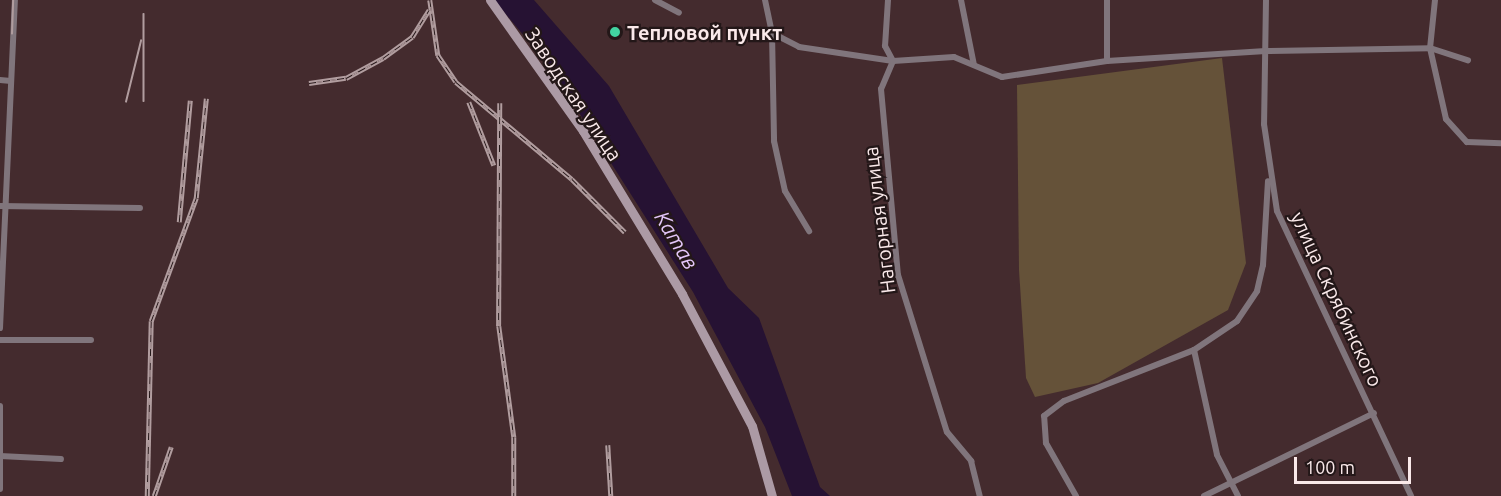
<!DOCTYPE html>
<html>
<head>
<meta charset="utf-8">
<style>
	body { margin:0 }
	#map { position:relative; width:1501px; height:496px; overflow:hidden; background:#442b2e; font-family:Ubuntu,sans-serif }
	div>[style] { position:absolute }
	.green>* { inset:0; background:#655239 }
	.water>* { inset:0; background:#261233 }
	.street>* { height:6px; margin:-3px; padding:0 3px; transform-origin:3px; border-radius:3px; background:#80757c }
	.secondary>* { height:9px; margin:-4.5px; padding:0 4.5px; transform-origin:4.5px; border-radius:4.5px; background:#ac9aa5 }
	.tram>* { height:1.5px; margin:-0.75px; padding:0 0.75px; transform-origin:0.75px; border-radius:0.75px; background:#b19d9f }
	.rail>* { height:4.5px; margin-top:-2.25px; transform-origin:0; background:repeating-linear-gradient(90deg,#231718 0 7px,#b19d9f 0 14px); box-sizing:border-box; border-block:2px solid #b19d9f }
	.dots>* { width:16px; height:16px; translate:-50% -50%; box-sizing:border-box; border:3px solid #231718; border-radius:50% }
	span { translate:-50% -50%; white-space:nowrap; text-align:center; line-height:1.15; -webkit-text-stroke:4.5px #231718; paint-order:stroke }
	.poi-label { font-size:20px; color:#fae9ea; font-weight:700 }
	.left { translate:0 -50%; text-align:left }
	.street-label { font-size:20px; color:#fae9ea }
	.water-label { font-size:21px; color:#e4c7fa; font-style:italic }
	.scale { position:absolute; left:1294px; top:457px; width:117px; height:27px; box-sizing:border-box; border:3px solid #fae9ea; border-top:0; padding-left:8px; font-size:18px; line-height:21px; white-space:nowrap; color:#fae9ea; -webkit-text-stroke:4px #231718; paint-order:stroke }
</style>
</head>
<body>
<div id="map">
	<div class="green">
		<div style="clip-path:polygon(1222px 58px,1246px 263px,1228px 310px,1098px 383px,1035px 397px,1026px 378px,1019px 270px,1017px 85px)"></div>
	</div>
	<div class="water">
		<div style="clip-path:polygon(494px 0,534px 0,609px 86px,728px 288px,759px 318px,820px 487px,830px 496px,792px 496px,765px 427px,693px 292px,550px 67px)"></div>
	</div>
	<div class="street">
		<div style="left:655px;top:0;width:27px;rotate:28deg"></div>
		<div style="left:765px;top:0;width:34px;rotate:78deg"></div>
		<div style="left:772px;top:33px;width:108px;rotate:88.9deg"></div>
		<div style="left:774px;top:141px;width:51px;rotate:77.6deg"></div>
		<div style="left:785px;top:191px;width:47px;rotate:59deg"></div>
		<div style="left:888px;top:0;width:46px;rotate:93.7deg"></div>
		<div style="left:885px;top:46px;width:17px;rotate:62deg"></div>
		<div style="left:893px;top:61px;width:30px;rotate:113deg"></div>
		<div style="left:881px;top:89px;width:187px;rotate:84.8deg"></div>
		<div style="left:898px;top:275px;width:164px;rotate:72.7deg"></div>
		<div style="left:947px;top:432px;width:38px;rotate:50deg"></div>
		<div style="left:971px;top:461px;width:36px;rotate:76deg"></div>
		<div style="left:961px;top:0;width:66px;rotate:78.7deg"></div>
		<div style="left:1266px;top:0;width:124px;rotate:90.9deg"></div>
		<div style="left:1264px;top:124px;width:88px;rotate:81.5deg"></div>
		<div style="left:1277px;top:211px;width:315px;rotate:64.8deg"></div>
		<div style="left:1435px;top:0;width:48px;rotate:95.9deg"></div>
		<div style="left:1430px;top:48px;width:73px;rotate:77.3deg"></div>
		<div style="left:1446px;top:119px;width:31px;rotate:48deg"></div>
		<div style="left:1467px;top:142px;width:34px;rotate:2deg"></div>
		<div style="left:772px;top:33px;width:30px;rotate:27deg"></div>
		<div style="left:799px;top:47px;width:95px;rotate:8.5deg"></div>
		<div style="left:893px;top:61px;width:61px;rotate:-3.8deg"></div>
		<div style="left:954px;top:57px;width:52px;rotate:22.6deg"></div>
		<div style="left:1002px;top:77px;width:106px;rotate:-8.7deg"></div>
		<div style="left:1107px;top:61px;width:159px;rotate:-3.6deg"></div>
		<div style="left:1266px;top:51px;width:164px;rotate:-1deg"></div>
		<div style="left:1430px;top:48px;width:40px;rotate:18deg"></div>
		<div style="left:1107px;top:61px;width:61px;rotate:-90deg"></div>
		<div style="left:0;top:80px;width:11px;rotate:5deg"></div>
		<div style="left:0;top:206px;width:140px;rotate:0.8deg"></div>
		<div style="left:0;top:328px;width:328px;rotate:-87.4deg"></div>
		<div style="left:0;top:340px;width:91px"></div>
		<div style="left:1194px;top:350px;width:107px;rotate:77.6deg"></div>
		<div style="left:1217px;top:455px;width:46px;rotate:62.9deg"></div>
		<div style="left:0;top:406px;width:83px;rotate:90deg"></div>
		<div style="left:0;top:456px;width:61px;rotate:2.8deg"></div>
		<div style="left:1076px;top:496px;width:61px;rotate:-119.5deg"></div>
		<div style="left:1046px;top:443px;width:27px;rotate:-94deg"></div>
		<div style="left:1044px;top:416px;width:25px;rotate:-37deg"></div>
		<div style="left:1064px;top:401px;width:140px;rotate:-21.4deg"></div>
		<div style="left:1194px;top:350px;width:52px;rotate:-34deg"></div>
		<div style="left:1237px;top:321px;width:36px;rotate:-56deg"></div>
		<div style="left:1257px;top:291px;width:27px;rotate:-77deg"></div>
		<div style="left:1263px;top:265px;width:84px;rotate:-86.6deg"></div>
		<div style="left:1204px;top:496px;width:189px;rotate:-26deg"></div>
	</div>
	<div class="secondary">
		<div style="left:490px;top:0;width:161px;rotate:54.6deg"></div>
		<div style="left:583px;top:131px;width:191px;rotate:58.7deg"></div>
		<div style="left:682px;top:294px;width:149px;rotate:62.1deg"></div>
		<div style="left:752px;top:426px;width:73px;rotate:74.1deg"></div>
	</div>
	<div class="tram">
		<div style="left:144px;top:14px;width:87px;rotate:90deg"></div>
		<div style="left:12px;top:34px;width:34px;rotate:-88deg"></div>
		<div style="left:126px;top:102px;width:63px;rotate:-76.2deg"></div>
	</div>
	<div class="rail">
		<div style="left:430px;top:0;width:56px;rotate:81.7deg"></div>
		<div style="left:438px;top:55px;width:32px;rotate:56deg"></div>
		<div style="left:456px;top:82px;width:151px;rotate:39.9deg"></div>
		<div style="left:572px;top:179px;width:75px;rotate:45deg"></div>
		<div style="left:309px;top:83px;width:37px;rotate:-8deg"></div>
		<div style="left:346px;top:78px;width:42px;rotate:-28.4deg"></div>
		<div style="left:383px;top:58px;width:36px;rotate:-36deg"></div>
		<div style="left:412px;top:37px;width:32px;rotate:-58deg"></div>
		<div style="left:469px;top:102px;width:68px;rotate:68.4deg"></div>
		<div style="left:500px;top:103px;width:223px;rotate:90.3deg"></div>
		<div style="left:499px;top:326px;width:112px;rotate:82.3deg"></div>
		<div style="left:514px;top:437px;width:59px;rotate:90deg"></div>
		<div style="left:179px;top:222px;width:122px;rotate:-84.8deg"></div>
		<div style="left:608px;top:445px;width:51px;rotate:86.6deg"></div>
		<div style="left:147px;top:496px;width:175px;rotate:-88.7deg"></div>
		<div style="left:151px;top:321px;width:131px;rotate:-69.9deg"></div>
		<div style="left:196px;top:198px;width:100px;rotate:-84.2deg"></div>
		<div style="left:154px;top:496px;width:52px;rotate:-70.9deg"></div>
	</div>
	<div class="dots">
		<div style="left:615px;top:32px;background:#42d4a1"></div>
	</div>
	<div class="poi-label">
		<span class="left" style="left:627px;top:32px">Тепловой пункт</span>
	</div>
	<div class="street-label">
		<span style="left:574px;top:94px;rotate:56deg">Заводская улица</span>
		<span style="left:879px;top:220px;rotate:-97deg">Нагорная улица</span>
		<span style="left:1337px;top:299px;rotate:65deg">улица Скрябинского</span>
	</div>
	<div class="water-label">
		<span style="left:677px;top:240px;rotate:59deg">Катав</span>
	</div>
	<div class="scale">100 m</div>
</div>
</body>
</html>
